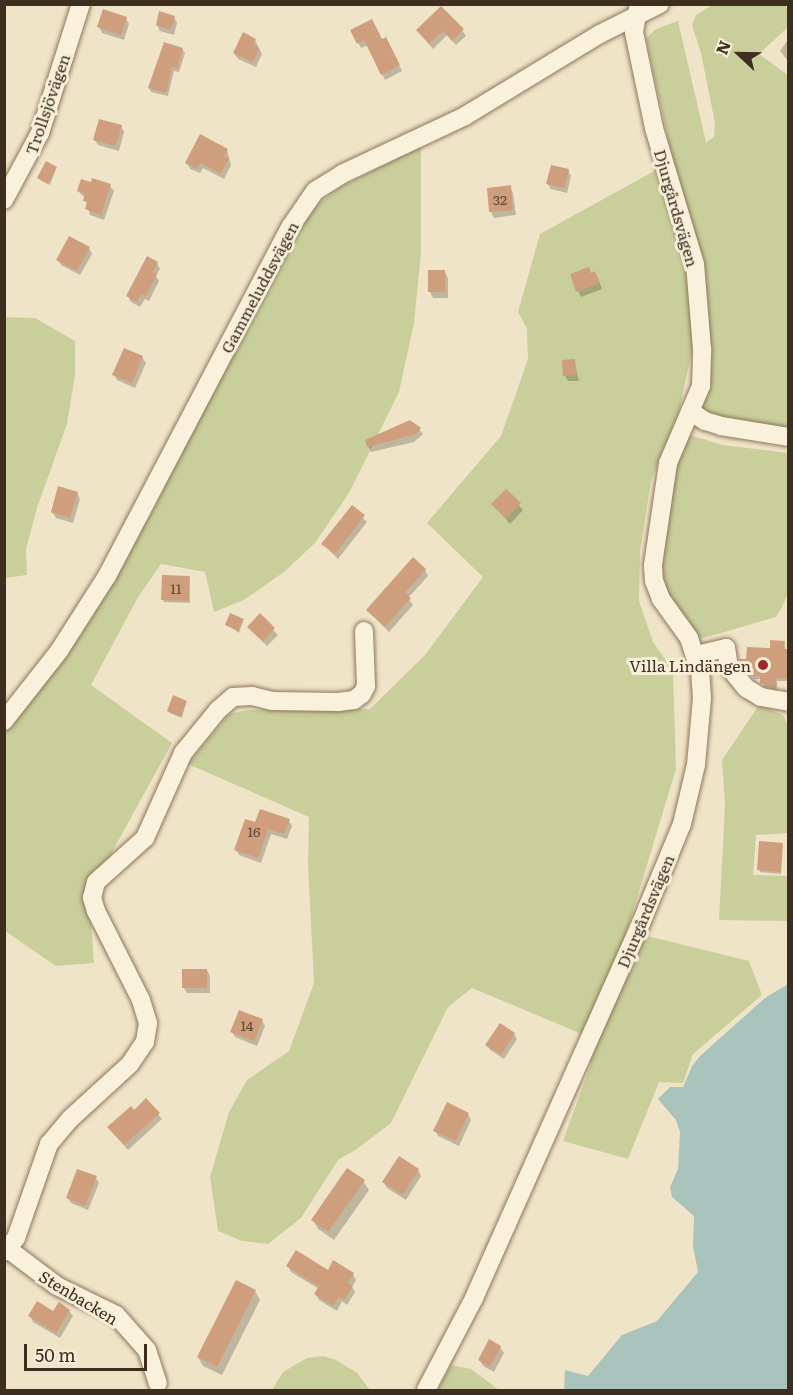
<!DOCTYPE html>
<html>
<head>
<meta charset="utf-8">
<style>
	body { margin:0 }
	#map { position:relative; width:793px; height:1395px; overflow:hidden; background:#f0e4c8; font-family:Literata,serif }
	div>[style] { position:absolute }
	.green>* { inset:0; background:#c9cf9b }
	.water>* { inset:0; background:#a9c4bc }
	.shadow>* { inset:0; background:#0003 }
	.building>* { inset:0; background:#cf9f7d }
	.roads { filter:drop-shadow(0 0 2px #8d765c) drop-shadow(0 0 2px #8d765c) }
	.minor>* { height:18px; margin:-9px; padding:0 9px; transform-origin:9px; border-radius:9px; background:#faf1dc }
	.dots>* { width:16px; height:16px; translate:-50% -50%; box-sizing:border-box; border:3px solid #f7eed8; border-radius:50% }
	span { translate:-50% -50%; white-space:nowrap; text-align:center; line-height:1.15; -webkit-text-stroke:6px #f7eed8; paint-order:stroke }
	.number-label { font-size:14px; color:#624a37 }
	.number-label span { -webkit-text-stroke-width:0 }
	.street-label { font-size:16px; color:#3d2e20 }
	.poi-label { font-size:16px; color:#3d2e20 }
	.right { translate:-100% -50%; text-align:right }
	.frame { position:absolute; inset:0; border:6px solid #3d2e20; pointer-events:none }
	.north { position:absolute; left:709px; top:24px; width:60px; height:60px; -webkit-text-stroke:4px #f7eed8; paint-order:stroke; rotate:292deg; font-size:16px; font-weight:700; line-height:24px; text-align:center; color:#3d2e20 }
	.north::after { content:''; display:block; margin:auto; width:21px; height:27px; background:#3d2e20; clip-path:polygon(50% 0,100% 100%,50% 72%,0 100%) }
	.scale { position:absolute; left:24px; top:1344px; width:123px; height:27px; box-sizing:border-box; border:3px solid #3d2e20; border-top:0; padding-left:8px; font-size:18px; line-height:21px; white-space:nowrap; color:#3d2e20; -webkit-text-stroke:4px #f7eed8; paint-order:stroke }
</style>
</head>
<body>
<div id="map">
	<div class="green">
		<div style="clip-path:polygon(712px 5px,784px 5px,788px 9px,788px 27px,759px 54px,788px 75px,788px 430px,714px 420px,696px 408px,703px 394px,672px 157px,646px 38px,656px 29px,678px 21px,706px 142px,714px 137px,715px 123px,701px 53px,692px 25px,696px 15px)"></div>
		<div style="clip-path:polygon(421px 146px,421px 253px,414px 323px,399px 392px,349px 493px,315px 543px,284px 572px,244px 600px,214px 612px,205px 572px,161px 564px,137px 599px,91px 685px,172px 743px,89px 894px,94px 963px,56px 966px,5px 931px,5px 731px,19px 715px,123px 561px,153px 510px,197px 419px,309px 211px,339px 188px)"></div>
		<div style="clip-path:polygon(656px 170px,673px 221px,687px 251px,693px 346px,679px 411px,651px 481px,640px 551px,639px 601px,653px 642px,673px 671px,676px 769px,627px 931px,749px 961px,762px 995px,693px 1054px,683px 1083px,659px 1082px,628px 1159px,563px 1141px,591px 1064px,582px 1034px,472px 988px,448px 1007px,391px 1123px,357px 1149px,338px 1160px,301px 1218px,268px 1244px,242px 1241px,218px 1231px,210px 1177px,229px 1112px,247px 1080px,289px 1051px,314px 983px,308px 865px,309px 817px,188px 764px,229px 714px,248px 710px,370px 709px,425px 655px,483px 577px,427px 523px,501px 436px,528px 359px,527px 329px,518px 312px,540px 234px)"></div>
		<div style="clip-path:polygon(5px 317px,35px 318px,75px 341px,75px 375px,67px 424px,37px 508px,26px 549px,27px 575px,5px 578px)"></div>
		<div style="clip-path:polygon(689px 435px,723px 445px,788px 453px,788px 593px,782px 607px,776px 617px,700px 639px,662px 587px,660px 570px,674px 464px)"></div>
		<div style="clip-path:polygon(759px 705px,783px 715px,788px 726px,788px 833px,756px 835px,753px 875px,788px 876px,788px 921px,719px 920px,725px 805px,722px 760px)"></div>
		<div style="clip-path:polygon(323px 1356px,336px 1360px,357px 1373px,370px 1390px,272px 1390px,283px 1372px,307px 1358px)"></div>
		<div style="clip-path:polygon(451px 1365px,471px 1369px,499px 1390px,438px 1390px)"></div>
	</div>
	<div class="water">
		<div style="clip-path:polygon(788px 984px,788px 1390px,564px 1390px,565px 1370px,588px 1376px,622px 1335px,657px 1321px,698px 1272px,693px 1246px,694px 1216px,672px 1197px,670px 1187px,678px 1169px,680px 1132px,676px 1120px,658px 1099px,670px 1087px,683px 1087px,692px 1066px,700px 1056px,765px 998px)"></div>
	</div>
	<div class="shadow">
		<div style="clip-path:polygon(174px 17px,177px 23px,174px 35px,160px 31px,157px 25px)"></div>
		<div style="clip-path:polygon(126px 18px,129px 24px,124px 40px,102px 33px,99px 27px)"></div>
		<div style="clip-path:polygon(462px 30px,466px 36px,456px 45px,447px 35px,433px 49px,418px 31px)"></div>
		<div style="clip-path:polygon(352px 31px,389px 45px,402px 71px,385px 80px,368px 45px,361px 48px)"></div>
		<div style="clip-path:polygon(255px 40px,262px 54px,256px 67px,238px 59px,234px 53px)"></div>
		<div style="clip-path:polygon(787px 41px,788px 42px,788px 61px,780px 51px)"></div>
		<div style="clip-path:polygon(182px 49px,185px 53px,179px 72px,174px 71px,168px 96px,151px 92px,149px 88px)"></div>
		<div style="clip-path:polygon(121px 126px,124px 132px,119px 151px,98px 145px,94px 139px)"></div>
		<div style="clip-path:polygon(227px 150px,231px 165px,224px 179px,203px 168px,200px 173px,190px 169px,187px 163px)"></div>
		<div style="clip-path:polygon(56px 169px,50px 185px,40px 180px,39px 178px)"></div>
		<div style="clip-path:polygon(568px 170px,571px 176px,567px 193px,551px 189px,548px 184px)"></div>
		<div style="clip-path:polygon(110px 186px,114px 191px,104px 220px,90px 215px,85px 198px,78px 191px)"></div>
		<div style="clip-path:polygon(510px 187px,513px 193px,516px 215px,494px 218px,491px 212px,488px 189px)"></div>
		<div style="clip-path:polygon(89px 248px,92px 254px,80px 275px,61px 265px,58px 260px)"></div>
		<div style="clip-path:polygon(157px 263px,160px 269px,156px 276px,159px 281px,149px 301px,145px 299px,140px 307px,131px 302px,128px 296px)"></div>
		<div style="clip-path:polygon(445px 272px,448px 278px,448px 298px,433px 298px,430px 292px)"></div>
		<div style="clip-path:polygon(591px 274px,598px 278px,602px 289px,581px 297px,578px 291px)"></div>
		<div style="clip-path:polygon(125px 350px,142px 357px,146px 363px,135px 388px,117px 380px,114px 374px)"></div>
		<div style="clip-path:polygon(574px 360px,579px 381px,568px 381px,565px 376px)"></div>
		<div style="clip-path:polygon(419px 429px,423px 434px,414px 442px,371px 452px,368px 446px)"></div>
		<div style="clip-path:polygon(506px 491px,523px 510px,510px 524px,493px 504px)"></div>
		<div style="clip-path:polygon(77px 493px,80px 499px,73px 523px,56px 518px,52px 512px)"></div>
		<div style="clip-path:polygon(352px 507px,367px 522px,338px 559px,323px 544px)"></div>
		<div style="clip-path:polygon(425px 570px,428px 576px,408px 598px,413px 605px,389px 632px,367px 610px)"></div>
		<div style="clip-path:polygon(189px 578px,190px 603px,164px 602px,163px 600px)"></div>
		<div style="clip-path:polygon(260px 616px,278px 635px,267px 646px,249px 627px)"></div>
		<div style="clip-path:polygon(243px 621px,239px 633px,226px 624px)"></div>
		<div style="clip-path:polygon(784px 642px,786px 651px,788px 651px,788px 681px,777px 681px,777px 691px,764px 687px,762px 679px,754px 679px,742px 660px,748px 660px)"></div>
		<div style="clip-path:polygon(186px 702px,182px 718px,170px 713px,168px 711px)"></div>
		<div style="clip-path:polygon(289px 821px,292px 826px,287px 839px,271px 834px,261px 863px,239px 855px,236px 849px,256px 824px)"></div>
		<div style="clip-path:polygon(782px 844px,781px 874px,760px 872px,759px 870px)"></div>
		<div style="clip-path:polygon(207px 970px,210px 976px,210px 993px,187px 993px,184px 988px)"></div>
		<div style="clip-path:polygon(262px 1020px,265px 1026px,257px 1046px,235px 1037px,232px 1032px)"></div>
		<div style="clip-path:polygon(514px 1034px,517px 1039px,504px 1059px,490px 1050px,487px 1045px)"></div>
		<div style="clip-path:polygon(134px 1112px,158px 1114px,162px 1119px,128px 1150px,109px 1128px)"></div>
		<div style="clip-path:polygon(468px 1114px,471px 1120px,459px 1146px,438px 1136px,435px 1130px)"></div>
		<div style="clip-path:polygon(418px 1170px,421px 1176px,406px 1200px,387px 1188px,384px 1183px)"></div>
		<div style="clip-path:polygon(96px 1178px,99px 1183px,88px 1210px,71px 1203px,68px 1198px)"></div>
		<div style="clip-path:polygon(363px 1181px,369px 1190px,334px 1240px,318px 1229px,313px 1220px)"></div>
		<div style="clip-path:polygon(288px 1266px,353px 1274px,356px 1280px,352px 1287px,355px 1292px,347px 1305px,342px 1301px,337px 1311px,319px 1300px,316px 1294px,319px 1289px,291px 1272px)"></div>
		<div style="clip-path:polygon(255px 1291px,260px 1300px,222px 1375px,203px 1366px,198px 1357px)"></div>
		<div style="clip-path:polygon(69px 1311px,73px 1316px,60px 1338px,33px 1322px,30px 1316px)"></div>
		<div style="clip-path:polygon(500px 1347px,504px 1353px,494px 1372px,483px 1366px,480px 1360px)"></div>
	</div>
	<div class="building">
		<div style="clip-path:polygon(441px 6px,464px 29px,452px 41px,443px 31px,429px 44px,416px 30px)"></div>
		<div style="clip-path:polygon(103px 9px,127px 17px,121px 35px,97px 27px)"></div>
		<div style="clip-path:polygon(159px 11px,175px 16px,171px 30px,156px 25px)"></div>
		<div style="clip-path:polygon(372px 19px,382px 39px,386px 37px,400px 65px,381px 75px,364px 40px,357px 44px,350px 30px)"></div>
		<div style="clip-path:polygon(243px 32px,256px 39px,253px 44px,259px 48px,253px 62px,233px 53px)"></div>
		<div style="clip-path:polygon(164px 42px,183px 48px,177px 69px,172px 67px,166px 93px,148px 88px)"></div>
		<div style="clip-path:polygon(99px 119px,122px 125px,116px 146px,93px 140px)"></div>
		<div style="clip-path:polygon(200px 134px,228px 149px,224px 156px,229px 158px,221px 174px,200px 163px,197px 169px,185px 163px)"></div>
		<div style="clip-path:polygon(46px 161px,57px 167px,48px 184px,37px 178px)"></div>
		<div style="clip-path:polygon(551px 165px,569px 169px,565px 188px,546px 184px)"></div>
		<div style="clip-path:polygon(92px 178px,111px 184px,101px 215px,85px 209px,87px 202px,83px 201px,85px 194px,77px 191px,81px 179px,91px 182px)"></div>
		<div style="clip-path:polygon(511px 185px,513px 210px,489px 212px,487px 188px)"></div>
		<div style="clip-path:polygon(69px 236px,90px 247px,77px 271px,56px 260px)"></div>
		<div style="clip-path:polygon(147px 256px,158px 262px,153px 272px,157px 274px,146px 296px,141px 294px,137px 302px,126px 296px)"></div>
		<div style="clip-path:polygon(589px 267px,591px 273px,595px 271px,600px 283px,576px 292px,570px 274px)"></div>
		<div style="clip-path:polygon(428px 270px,445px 270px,445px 292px,428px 292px)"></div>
		<div style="clip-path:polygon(124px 348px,143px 356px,132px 383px,112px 375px)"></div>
		<div style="clip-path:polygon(575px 359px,577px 375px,563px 376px,562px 360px)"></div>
		<div style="clip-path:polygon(410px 420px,421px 428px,416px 434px,367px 447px,365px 440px)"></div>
		<div style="clip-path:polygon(58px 486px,78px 492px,70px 518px,51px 512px)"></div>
		<div style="clip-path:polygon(506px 489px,521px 503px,506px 519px,491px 504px)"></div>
		<div style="clip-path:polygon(352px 505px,365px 515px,335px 554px,321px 544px)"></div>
		<div style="clip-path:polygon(413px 557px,426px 569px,405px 593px,411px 598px,385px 627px,366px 610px)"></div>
		<div style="clip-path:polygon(162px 575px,190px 576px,189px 601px,161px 600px)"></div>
		<div style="clip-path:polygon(230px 613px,244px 619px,238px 631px,225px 625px)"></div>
		<div style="clip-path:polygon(260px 613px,275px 628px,263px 642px,247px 627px)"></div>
		<div style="clip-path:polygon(770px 640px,785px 641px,784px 649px,788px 649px,788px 679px,776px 678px,776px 688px,760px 683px,760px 676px,751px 676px,739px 659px,746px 659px,747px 647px,770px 648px)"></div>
		<div style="clip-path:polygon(173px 695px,187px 701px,181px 717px,167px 711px)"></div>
		<div style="clip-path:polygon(260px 809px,290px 819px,284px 834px,268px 829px,258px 858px,234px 850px,245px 819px,255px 822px)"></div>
		<div style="clip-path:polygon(759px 841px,783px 843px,781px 872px,757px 870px)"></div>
		<div style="clip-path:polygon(182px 969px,207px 969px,207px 988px,182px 988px)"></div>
		<div style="clip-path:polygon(239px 1010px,263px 1019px,254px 1041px,230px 1032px)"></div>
		<div style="clip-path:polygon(500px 1023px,515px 1033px,501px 1055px,485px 1045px)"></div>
		<div style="clip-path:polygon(146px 1098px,160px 1113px,124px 1145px,107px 1127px,131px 1106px,134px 1110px)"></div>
		<div style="clip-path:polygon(447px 1102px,469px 1113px,456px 1141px,433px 1131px)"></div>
		<div style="clip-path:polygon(399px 1156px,419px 1169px,403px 1195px,382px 1182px)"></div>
		<div style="clip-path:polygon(347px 1168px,365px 1180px,328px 1232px,311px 1220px)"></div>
		<div style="clip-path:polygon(77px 1169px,97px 1176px,85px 1206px,66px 1198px)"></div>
		<div style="clip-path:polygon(296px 1250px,328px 1270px,333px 1260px,354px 1273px,348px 1283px,353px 1286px,344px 1300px,339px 1297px,333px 1306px,314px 1294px,319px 1286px,286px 1266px)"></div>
		<div style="clip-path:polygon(236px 1280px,256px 1290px,217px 1367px,197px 1357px)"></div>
		<div style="clip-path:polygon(37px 1301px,53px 1311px,59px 1302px,70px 1310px,56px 1333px,28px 1316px)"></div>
		<div style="clip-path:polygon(489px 1339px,501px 1346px,490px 1367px,478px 1360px)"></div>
	</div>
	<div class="roads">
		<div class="minor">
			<div style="left:4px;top:200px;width:76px;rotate:-61.8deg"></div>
			<div style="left:40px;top:133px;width:135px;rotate:-72.4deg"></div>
			<div style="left:690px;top:411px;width:18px;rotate:34deg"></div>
			<div style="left:705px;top:421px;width:17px;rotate:17deg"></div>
			<div style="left:721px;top:426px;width:68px;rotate:9.3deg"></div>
			<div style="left:696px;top:655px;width:31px;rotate:-13deg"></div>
			<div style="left:726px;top:648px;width:19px;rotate:81deg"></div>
			<div style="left:729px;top:667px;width:27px;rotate:51deg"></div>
			<div style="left:746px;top:688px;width:17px;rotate:31deg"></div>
			<div style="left:761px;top:697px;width:27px;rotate:10deg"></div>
			<div style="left:4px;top:721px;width:89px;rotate:-51.8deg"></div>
			<div style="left:59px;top:651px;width:89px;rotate:-57.4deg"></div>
			<div style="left:107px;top:576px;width:395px;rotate:-62.3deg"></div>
			<div style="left:291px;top:226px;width:42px;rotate:-55.6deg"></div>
			<div style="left:315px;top:191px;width:32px;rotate:-32deg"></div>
			<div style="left:342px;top:174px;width:136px;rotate:-25.2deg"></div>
			<div style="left:465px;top:116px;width:158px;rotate:-31.3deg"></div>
			<div style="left:600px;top:34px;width:67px;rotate:-26.6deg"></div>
			<div style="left:8px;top:1249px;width:61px;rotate:37.1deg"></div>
			<div style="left:57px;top:1286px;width:66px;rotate:26.2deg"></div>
			<div style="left:116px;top:1315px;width:47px;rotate:48.5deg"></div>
			<div style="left:147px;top:1350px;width:35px;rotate:72deg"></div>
			<div style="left:4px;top:1252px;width:18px;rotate:-49deg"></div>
			<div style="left:16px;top:1238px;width:100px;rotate:-70.7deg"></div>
			<div style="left:49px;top:1144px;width:33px;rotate:-50deg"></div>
			<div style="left:70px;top:1119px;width:81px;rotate:-42.5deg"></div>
			<div style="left:130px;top:1064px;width:27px;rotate:-56deg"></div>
			<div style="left:145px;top:1042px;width:19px;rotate:-81deg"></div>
			<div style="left:148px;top:1023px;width:24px;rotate:-107deg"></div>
			<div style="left:141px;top:1000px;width:100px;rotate:-116.8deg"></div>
			<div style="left:96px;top:911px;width:14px;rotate:-107deg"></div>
			<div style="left:92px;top:898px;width:16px;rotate:-76deg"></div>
			<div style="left:96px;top:882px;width:66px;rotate:-41.9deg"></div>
			<div style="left:145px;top:838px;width:93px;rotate:-65.9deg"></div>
			<div style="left:183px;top:753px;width:55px;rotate:-50.9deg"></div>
			<div style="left:218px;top:710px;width:20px;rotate:-41deg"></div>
			<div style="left:233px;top:697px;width:19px;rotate:-3deg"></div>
			<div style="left:252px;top:696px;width:21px;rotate:14deg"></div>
			<div style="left:272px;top:701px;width:66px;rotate:0.9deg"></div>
			<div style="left:338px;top:702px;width:16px;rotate:-7deg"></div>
			<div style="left:354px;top:700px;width:10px;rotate:-37deg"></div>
			<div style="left:362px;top:694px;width:9px;rotate:-63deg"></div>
			<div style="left:366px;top:686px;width:55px;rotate:-92.1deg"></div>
			<div style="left:426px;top:1390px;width:104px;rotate:-62.4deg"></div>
			<div style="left:474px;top:1298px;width:411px;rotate:-66deg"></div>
			<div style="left:641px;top:923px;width:107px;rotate:-67.5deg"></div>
			<div style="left:682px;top:824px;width:61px;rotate:-76.7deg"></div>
			<div style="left:696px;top:765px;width:67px;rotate:-84.9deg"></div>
			<div style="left:702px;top:698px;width:26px;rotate:-94deg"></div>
			<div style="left:700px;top:672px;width:36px;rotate:-108deg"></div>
			<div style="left:689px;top:638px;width:48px;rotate:-125.7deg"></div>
			<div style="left:661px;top:599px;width:19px;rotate:-111deg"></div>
			<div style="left:654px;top:581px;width:16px;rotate:-94deg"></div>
			<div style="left:653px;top:565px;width:103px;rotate:-81.6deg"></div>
			<div style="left:668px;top:463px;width:84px;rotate:-66.8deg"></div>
			<div style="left:701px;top:386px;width:37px;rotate:-88deg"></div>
			<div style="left:702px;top:349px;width:85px;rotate:-94.7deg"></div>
			<div style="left:695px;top:264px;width:142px;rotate:-106.8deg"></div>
			<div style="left:654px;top:128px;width:98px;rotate:-101.8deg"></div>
			<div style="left:634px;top:32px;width:28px;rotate:-80deg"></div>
		</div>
	</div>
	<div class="dots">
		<div style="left:763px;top:665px;background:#9e2a2b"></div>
	</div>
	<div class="number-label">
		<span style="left:500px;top:199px">32</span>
		<span style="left:176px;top:588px">11</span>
		<span style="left:254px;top:831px">16</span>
		<span style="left:247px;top:1025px">14</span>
	</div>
	<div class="street-label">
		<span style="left:47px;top:104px;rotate:-71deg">Trollsjövägen</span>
		<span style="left:677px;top:208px;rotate:74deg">Djurgårdsvägen</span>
		<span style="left:259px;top:287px;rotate:-62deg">Gammeluddsvägen</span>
		<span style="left:645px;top:911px;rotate:-67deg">Djurgårdsvägen</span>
		<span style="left:79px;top:1297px;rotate:31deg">Stenbacken</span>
	</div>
	<div class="poi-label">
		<span class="right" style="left:751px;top:665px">Villa Lindängen</span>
	</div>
	<div class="frame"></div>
	<div class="north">N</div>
	<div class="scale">50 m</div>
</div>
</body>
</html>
